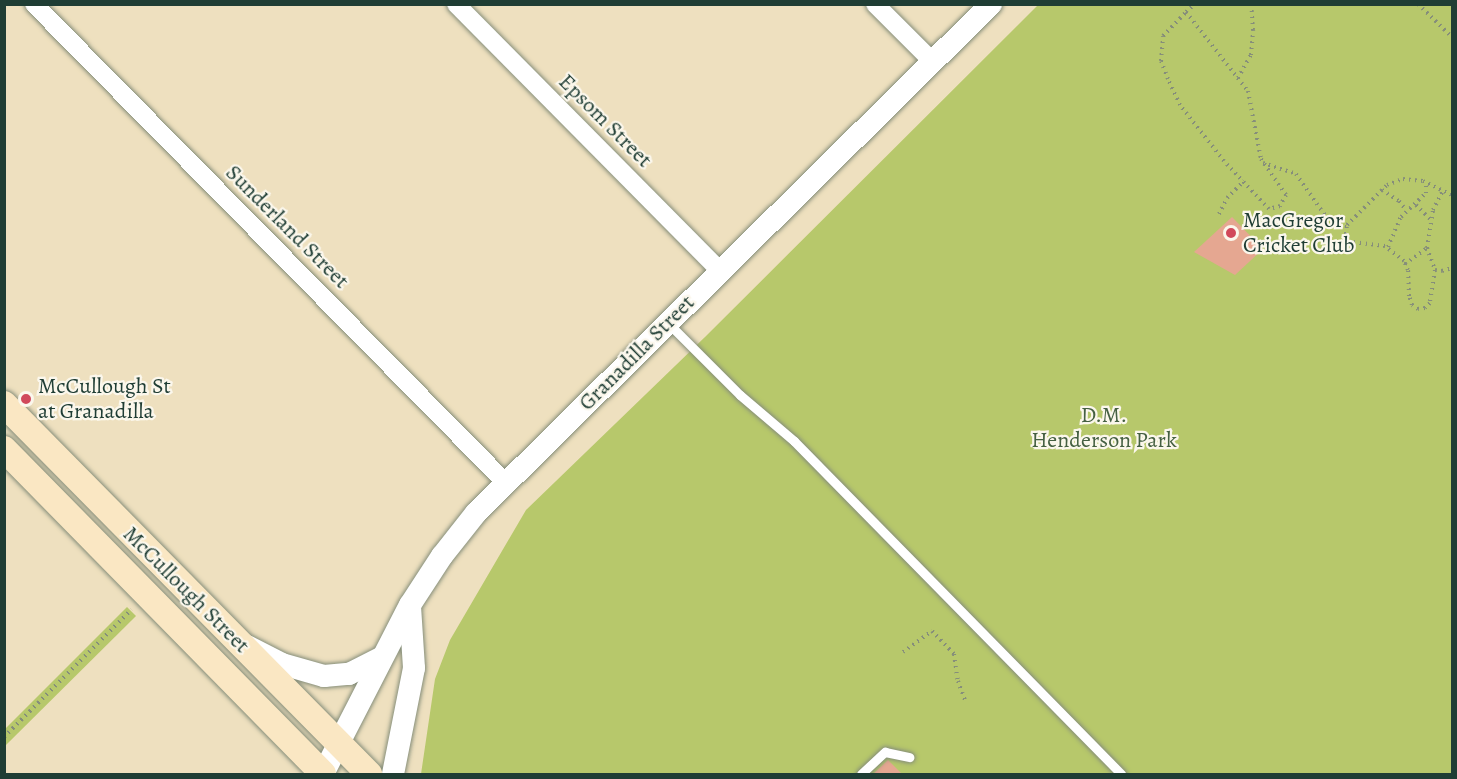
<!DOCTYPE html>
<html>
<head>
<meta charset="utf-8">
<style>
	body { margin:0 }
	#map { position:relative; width:1457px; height:779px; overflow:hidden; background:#eee0bf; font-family:Alegreya,serif }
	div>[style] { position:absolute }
	.green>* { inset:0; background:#b7c86b }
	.building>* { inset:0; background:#e5a791 }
	.path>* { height:4px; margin-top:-2px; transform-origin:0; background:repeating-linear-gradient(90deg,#868e7a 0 1.5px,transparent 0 6px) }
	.roads { filter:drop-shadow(0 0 2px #868e7a) drop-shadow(0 0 2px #868e7a) }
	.service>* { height:9px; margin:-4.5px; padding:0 4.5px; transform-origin:4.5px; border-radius:4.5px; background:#fff }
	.minor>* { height:18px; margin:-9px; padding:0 9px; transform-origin:9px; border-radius:9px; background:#fff }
	.tertiary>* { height:22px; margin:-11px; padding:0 11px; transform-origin:11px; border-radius:11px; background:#fff }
	.secondary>* { height:26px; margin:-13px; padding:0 13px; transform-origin:13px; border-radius:13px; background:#fae7c3 }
	.dots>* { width:16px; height:16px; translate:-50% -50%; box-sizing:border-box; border:3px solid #fbf7ec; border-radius:50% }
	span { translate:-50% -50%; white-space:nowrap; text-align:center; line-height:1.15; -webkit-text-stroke:4.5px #fbf7ec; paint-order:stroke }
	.street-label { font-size:22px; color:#1f3d34 }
	.poi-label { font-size:22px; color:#1f3d34 }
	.left { translate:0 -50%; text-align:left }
	.park-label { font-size:22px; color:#456042 }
	.frame { position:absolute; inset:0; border:6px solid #1f3d34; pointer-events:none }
</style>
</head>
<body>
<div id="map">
	<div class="green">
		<div style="clip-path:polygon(1038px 5px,1452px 5px,1452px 774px,421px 774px,435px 679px,450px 640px,526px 510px,705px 337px)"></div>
		<div style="clip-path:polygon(127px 607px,136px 616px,5px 746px,5px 729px)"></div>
	</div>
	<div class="building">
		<div style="clip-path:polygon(1232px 217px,1263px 249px,1235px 275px,1194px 252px)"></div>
		<div style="clip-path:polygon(888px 760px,902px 774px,873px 774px)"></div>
	</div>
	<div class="path">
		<div style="left:1418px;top:4px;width:47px;rotate:44.1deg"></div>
		<div style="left:1186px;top:12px;width:100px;rotate:51.9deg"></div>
		<div style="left:1248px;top:91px;width:69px;rotate:79.2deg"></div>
		<div style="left:1261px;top:159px;width:44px;rotate:55.2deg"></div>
		<div style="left:1286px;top:195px;width:13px;rotate:119deg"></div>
		<div style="left:1280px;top:206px;width:11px;rotate:165deg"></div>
		<div style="left:1269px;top:209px;width:66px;rotate:-133.2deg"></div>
		<div style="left:1224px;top:161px;width:71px;rotate:-128.2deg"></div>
		<div style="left:1180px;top:105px;width:29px;rotate:-115deg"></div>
		<div style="left:1168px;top:79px;width:19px;rotate:-111deg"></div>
		<div style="left:1161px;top:61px;width:25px;rotate:-85deg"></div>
		<div style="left:1163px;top:36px;width:33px;rotate:-46deg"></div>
		<div style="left:1186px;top:12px;width:12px;rotate:-42deg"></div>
		<div style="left:1238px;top:78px;width:26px;rotate:-61deg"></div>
		<div style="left:1251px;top:55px;width:25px;rotate:-85deg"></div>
		<div style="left:1253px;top:30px;width:26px;rotate:-94deg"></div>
		<div style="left:1263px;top:163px;width:35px;rotate:18deg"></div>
		<div style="left:1296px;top:174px;width:49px;rotate:55deg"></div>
		<div style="left:1324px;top:214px;width:25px;rotate:26deg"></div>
		<div style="left:1382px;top:190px;width:20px;rotate:33deg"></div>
		<div style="left:1399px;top:201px;width:11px;rotate:52deg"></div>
		<div style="left:1416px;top:205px;width:20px;rotate:45deg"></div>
		<div style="left:1219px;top:214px;width:18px;rotate:-63deg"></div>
		<div style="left:1227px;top:198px;width:24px;rotate:-45deg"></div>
		<div style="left:1388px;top:247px;width:33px;rotate:-67deg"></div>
		<div style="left:1401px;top:217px;width:35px;rotate:-44deg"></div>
		<div style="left:1426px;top:193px;width:10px;rotate:-90deg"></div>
		<div style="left:1427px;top:248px;width:23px;rotate:70deg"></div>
		<div style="left:1435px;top:270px;width:33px;rotate:99deg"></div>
		<div style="left:1430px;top:303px;width:7px;rotate:135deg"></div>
		<div style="left:1425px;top:308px;width:7px;rotate:172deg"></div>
		<div style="left:1418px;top:309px;width:7px;rotate:-146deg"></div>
		<div style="left:1412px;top:305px;width:9px;rotate:-108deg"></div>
		<div style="left:1409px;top:296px;width:26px;rotate:-92deg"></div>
		<div style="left:1408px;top:270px;width:10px;rotate:-114deg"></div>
		<div style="left:1404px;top:261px;width:24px;rotate:-142deg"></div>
		<div style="left:1385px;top:246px;width:34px;rotate:-173deg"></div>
		<div style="left:1351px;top:242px;width:9px;rotate:-122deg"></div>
		<div style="left:1346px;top:234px;width:9px;rotate:-84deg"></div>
		<div style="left:1347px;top:225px;width:57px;rotate:-45deg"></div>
		<div style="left:1387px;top:185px;width:17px;rotate:-21deg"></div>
		<div style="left:1403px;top:179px;width:20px;rotate:6deg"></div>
		<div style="left:1423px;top:181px;width:32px;rotate:26deg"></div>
		<div style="left:1405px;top:264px;width:27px;rotate:-36deg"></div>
		<div style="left:1427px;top:248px;width:38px;rotate:-81deg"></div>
		<div style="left:1433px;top:210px;width:22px;rotate:-63deg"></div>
		<div style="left:1435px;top:270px;width:7px;rotate:8deg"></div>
		<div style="left:1442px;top:271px;width:10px;rotate:-17deg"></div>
		<div style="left:903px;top:652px;width:36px;rotate:-36deg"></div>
		<div style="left:932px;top:631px;width:32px;rotate:46deg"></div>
		<div style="left:954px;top:654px;width:27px;rotate:82deg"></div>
		<div style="left:958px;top:681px;width:23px;rotate:70deg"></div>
		<div style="left:4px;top:737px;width:180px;rotate:-45deg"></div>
	</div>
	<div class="roads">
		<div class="service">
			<div style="left:668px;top:323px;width:102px;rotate:45deg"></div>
			<div style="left:740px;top:395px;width:71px;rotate:40.4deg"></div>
			<div style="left:794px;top:441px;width:467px;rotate:45.5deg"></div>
			<div style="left:861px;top:774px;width:33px;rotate:-43deg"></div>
			<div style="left:885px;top:752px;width:25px;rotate:12deg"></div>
		</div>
		<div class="minor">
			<div style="left:34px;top:4px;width:672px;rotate:45.42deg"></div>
			<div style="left:456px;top:4px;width:375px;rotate:45.3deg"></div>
			<div style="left:875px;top:4px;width:81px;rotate:45deg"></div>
		</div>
		<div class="tertiary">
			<div style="left:247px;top:646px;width:39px;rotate:27deg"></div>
			<div style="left:282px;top:664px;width:44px;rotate:15.9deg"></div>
			<div style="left:324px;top:676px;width:25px;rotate:-5deg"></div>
			<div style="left:349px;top:674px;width:37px;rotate:-27deg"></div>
			<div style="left:323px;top:774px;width:190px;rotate:-62.8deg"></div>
			<div style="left:410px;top:605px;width:59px;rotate:-56.9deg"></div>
			<div style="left:442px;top:556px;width:55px;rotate:-51.7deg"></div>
			<div style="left:476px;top:513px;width:724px;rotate:-44.66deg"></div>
			<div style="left:393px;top:774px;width:108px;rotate:-78.8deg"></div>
			<div style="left:414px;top:668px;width:62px;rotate:-93.7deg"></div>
		</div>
		<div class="secondary">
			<div style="left:4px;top:404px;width:520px;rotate:45.39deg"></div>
			<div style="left:4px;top:449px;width:455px;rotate:45.5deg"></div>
		</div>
	</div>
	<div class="dots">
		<div style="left:1231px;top:233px;background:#d1495b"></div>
		<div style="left:26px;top:399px;background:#d1495b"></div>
	</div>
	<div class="street-label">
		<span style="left:605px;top:121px;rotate:45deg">Epsom Street</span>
		<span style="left:287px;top:227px;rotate:45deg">Sunderland Street</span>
		<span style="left:637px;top:353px;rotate:-45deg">Granadilla Street</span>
		<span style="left:186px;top:590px;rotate:45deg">McCullough Street</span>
	</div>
	<div class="poi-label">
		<span class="left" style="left:1243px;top:233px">MacGregor<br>Cricket Club</span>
		<span class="left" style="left:38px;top:399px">McCullough St<br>at Granadilla</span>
	</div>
	<div class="park-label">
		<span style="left:1104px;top:428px">D.M.<br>Henderson Park</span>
	</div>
	<div class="frame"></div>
</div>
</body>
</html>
